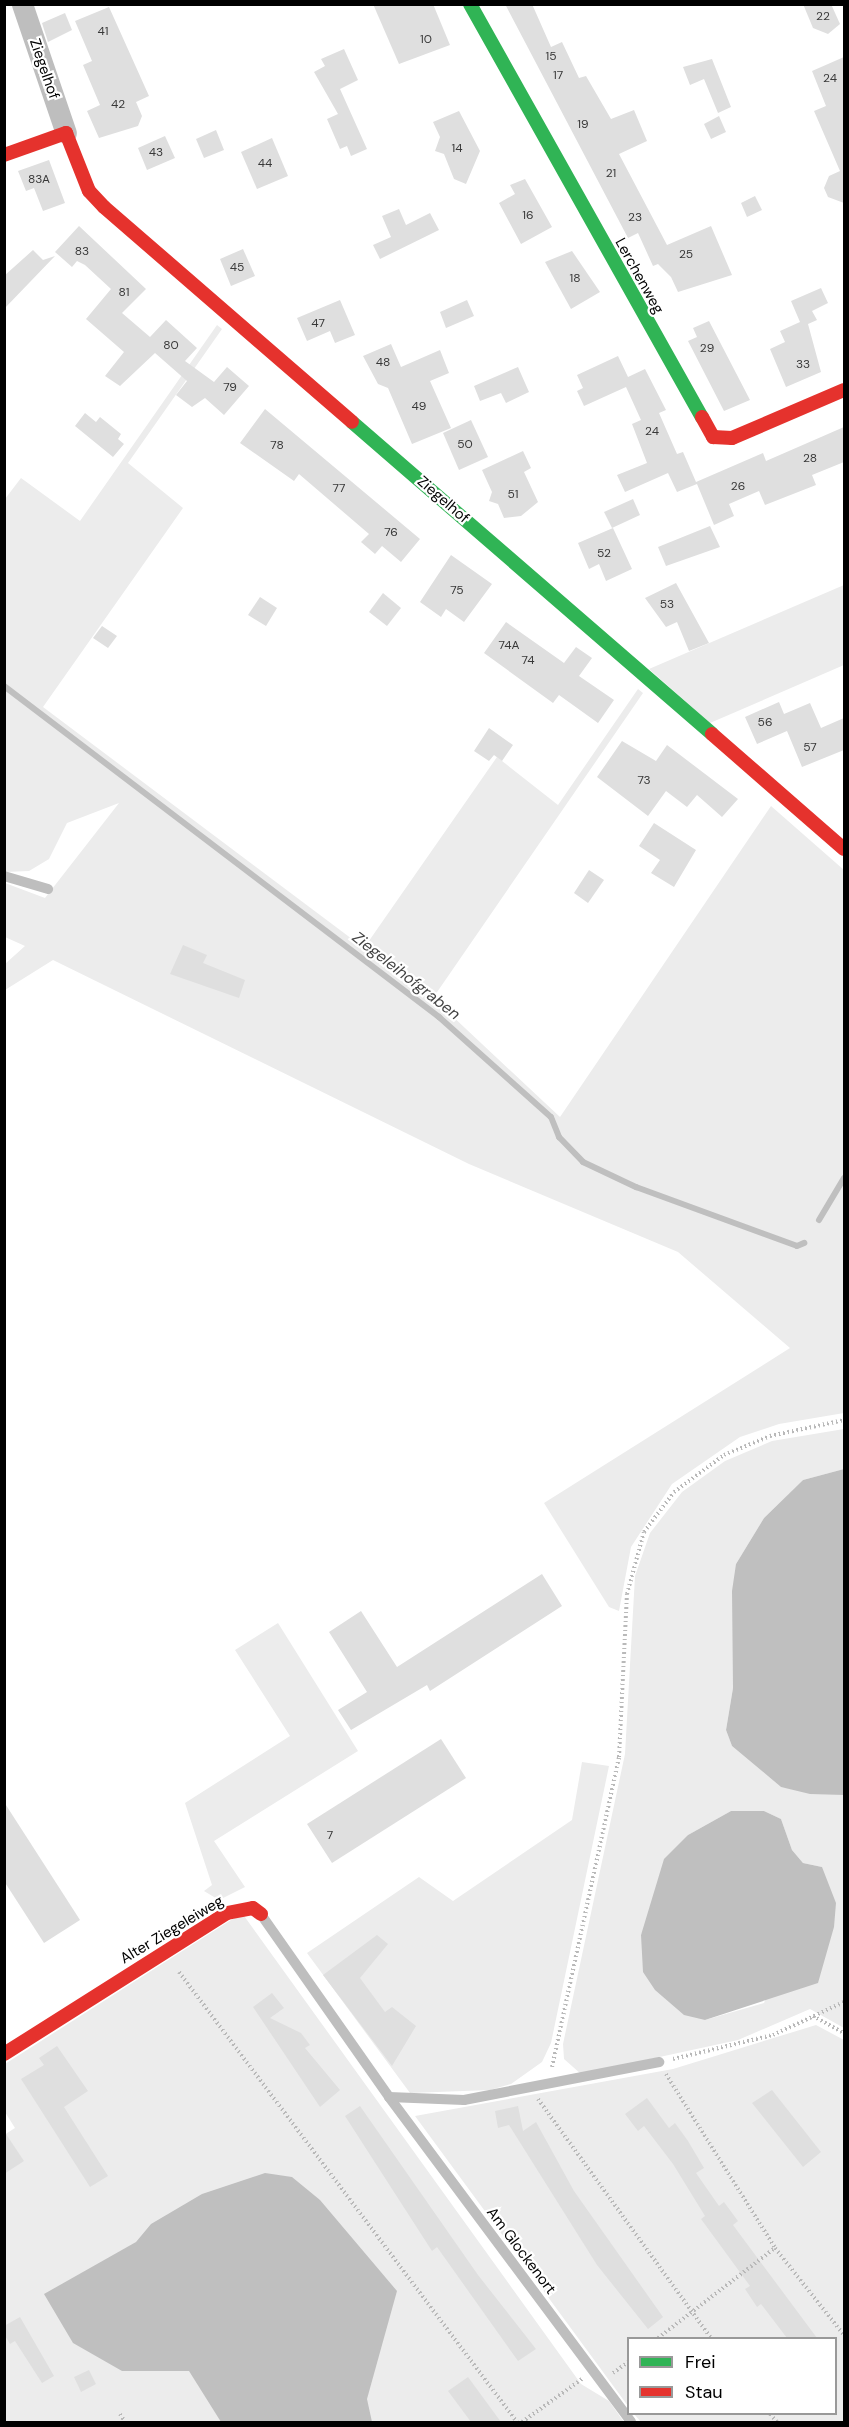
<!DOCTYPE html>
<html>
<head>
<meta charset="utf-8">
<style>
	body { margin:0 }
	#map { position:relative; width:849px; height:2427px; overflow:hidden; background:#fff; font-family:"DM Sans",sans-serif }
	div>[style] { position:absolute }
	.green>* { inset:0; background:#ececec }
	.water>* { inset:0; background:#bfbfbf }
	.stream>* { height:6px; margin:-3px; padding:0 3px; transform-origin:3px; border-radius:3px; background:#bfbfbf }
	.building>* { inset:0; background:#dfdfdf }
	.path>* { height:4px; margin-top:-2px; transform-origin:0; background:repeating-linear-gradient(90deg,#b9b9b9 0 1.5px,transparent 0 4.5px) }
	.lane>* { height:10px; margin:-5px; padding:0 5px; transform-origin:5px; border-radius:5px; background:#bebebe }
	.street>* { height:21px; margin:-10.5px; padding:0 10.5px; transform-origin:10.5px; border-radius:10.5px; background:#bebebe }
	.fast>* { height:14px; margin:-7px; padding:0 7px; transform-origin:7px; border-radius:7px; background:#30b455 }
	.jam>* { height:14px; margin:-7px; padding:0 7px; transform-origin:7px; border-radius:7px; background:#e5322d }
	span { translate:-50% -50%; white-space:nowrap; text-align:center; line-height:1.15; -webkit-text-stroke:4.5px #fff; paint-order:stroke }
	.number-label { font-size:12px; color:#383838 }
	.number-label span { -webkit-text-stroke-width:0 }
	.street-label { font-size:15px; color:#000 }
	.water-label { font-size:16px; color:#444; font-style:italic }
	.frame { position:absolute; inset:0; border:6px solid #000; pointer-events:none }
	.legend { position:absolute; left:627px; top:2337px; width:210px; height:78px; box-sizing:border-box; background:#fff; border:2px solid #999; margin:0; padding:8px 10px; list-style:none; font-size:18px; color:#000 }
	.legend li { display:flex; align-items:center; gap:12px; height:30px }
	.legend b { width:30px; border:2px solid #999 }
</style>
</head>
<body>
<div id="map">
	<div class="green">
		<div style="clip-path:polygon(217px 325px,222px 329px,128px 463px,183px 508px,43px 707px,364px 948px,497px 757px,558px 805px,638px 689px,643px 693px,433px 998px,560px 1117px,771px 806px,844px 870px,844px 1413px,779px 1424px,740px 1437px,672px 1484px,631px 1547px,619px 1611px,609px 1607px,544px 1503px,790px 1348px,678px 1252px,469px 1164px,53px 960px,5px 990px,5px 964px,25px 946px,5px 937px,5px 883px,45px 898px,119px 803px,67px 823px,49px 859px,29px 871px,5px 872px,5px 499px,21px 478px,80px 521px)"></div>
		<div style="clip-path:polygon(844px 585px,844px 665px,710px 723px,649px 669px)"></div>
		<div style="clip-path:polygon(evenodd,844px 1429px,844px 1469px,803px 1480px,764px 1518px,736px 1564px,733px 1688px,726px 1730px,732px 1746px,781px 1787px,844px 1795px,844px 2028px,810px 2009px,738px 2040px,581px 2074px,564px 2059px,563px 2044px,625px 1754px,635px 1576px,650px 1533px,682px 1492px,725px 1461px,772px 1441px,844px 1429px,731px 1811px,764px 1811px,781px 1819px,792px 1850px,803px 1863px,822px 1867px,764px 2003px,705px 2020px,641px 1935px,688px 1835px,731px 1811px)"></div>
		<div style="clip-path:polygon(278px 1623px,358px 1751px,214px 1841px,245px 1887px,219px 1900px,204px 1891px,212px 1885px,185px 1803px,290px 1736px,235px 1650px)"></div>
		<div style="clip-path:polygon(582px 1762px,609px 1766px,551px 2043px,542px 2062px,511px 2084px,490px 2090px,410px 2093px,307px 1953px,419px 1877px,453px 1901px,572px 1820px)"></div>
		<div style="clip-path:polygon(242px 1913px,581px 2384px,609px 2401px,624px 2422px,5px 2422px,4px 2135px,15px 2128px,5px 2112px,5px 2064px)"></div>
		<div style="clip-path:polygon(816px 2025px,844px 2040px,844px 2422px,641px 2422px,634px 2414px,836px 2414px,836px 2338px,628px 2338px,628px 2406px,415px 2116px,673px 2069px)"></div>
	</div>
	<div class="water">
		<div style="clip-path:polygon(844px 1469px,844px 1795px,810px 1794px,781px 1787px,732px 1746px,726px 1730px,733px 1688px,732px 1591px,736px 1564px,764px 1518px,803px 1480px)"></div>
		<div style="clip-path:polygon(731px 1811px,764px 1811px,781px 1819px,792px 1850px,803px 1863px,822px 1867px,836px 1903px,834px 1927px,818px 1983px,705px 2020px,684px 2015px,655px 1990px,643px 1972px,641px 1935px,664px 1859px,688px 1835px)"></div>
		<div style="clip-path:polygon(265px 2173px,292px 2177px,320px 2200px,397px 2291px,367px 2399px,372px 2422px,221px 2422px,189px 2371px,122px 2371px,73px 2343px,44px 2294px,136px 2242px,151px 2224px,202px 2194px)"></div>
	</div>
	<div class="stream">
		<div style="left:4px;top:686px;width:547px;rotate:37.27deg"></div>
		<div style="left:439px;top:1017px;width:150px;rotate:41.8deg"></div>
		<div style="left:551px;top:1117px;width:22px;rotate:68deg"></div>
		<div style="left:559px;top:1137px;width:35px;rotate:46deg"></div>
		<div style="left:583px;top:1162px;width:59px;rotate:25.3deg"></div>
		<div style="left:636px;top:1187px;width:171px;rotate:20.1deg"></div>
		<div style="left:797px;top:1246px;width:8px;rotate:-23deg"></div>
		<div style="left:819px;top:1220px;width:49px;rotate:-59.2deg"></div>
	</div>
	<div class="building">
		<div style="clip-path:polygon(373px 4px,433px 4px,450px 45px,399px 64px)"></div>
		<div style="clip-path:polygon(505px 4px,532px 4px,551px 47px,562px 42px,579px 78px,586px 76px,611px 119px,634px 110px,647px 141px,619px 154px,667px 245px,711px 226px,732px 275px,678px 292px,671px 277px,658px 264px,653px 266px,638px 233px,628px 238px)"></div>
		<div style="clip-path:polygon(803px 4px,831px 4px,840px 24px,828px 34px,813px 28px)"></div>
		<div style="clip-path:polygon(109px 7px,149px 96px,136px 102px,142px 116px,138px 126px,99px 138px,87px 111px,100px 105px,83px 65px,92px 61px,75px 21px)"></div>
		<div style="clip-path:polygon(65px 13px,72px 30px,48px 42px,42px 23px)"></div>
		<div style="clip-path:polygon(344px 49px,358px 80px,340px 89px,367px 149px,351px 156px,347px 146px,340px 149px,327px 119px,338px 114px,314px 72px,325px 66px,321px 59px)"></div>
		<div style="clip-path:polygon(844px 57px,844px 203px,828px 197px,824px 188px,829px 176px,840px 171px,814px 111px,826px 106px,812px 71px)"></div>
		<div style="clip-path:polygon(712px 59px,731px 107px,718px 113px,704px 79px,690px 85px,683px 67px)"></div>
		<div style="clip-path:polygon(459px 111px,480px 151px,466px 184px,454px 179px,444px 154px,435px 151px,440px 137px,433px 122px)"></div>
		<div style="clip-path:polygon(719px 116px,726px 132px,711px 139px,704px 124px)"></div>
		<div style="clip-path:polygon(216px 130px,224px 150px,204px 158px,196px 139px)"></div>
		<div style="clip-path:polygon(165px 136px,175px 158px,147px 170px,138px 148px)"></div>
		<div style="clip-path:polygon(272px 138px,288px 176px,257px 189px,241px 152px)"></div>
		<div style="clip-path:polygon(49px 160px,65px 203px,43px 211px,34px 188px,26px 191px,18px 171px)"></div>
		<div style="clip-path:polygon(525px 179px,552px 227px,521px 244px,499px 203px,515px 194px,510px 185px)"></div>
		<div style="clip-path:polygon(755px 196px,762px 210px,747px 217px,741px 203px)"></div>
		<div style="clip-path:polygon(399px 209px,406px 225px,430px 213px,439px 230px,380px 259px,373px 245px,391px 237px,382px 216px)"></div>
		<div style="clip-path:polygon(79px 226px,146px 289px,122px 313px,150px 337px,166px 320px,197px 348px,185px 361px,214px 382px,227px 367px,249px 386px,224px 415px,205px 398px,192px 407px,176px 395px,187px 381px,155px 353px,120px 386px,105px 376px,124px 352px,86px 319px,111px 289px,85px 265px,77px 261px,72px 267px,55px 252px)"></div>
		<div style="clip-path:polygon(243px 249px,255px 276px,231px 286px,220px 259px)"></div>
		<div style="clip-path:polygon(33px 250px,43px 260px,55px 256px,4px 309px,4px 276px)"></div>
		<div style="clip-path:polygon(572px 251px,600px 292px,571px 309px,545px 262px)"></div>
		<div style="clip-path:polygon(821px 288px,828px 303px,812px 311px,817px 320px,808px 324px,821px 372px,786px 387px,770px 349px,785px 342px,780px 331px,800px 322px,791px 301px)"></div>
		<div style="clip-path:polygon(340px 300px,355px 335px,335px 343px,330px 331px,307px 341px,297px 318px)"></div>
		<div style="clip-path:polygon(467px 300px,474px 316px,446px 328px,440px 312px)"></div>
		<div style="clip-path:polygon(709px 321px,750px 400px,724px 411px,688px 341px,697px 337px,693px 328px)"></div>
		<div style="clip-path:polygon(391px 344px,401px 367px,440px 350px,449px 373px,430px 381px,451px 428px,412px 444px,388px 388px,378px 384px,363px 356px)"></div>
		<div style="clip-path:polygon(618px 356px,628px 377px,645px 369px,666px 410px,659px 413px,677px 454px,683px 452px,696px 482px,763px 453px,766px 461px,844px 427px,844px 462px,812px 475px,816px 485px,765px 505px,759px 491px,729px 504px,734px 516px,714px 525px,697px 484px,677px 492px,668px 473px,625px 492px,617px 475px,647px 463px,632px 424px,641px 420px,626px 387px,584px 406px,577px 391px,583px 388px,577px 375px)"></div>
		<div style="clip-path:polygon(518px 367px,529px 392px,506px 403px,501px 393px,480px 401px,474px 386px)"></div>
		<div style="clip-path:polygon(265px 409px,420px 539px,401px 562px,382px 546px,375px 554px,361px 542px,369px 534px,299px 474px,294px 481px,240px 443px)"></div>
		<div style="clip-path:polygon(85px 413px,96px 422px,100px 417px,121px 434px,118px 439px,124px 444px,113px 457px,75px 426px)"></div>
		<div style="clip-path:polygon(471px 420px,488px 457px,459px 470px,443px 433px)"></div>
		<div style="clip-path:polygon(523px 451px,531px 468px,524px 472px,538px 502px,521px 516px,504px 518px,498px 504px,489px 501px,492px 492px,482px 470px)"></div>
		<div style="clip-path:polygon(633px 499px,640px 515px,612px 528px,604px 512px)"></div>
		<div style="clip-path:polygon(710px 526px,720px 547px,666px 566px,658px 547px)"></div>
		<div style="clip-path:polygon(613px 528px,632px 569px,606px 581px,599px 564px,589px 569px,578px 543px)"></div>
		<div style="clip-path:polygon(451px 555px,492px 584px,464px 622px,446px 609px,441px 617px,420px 602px)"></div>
		<div style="clip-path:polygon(676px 583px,709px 643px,689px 651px,677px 622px,666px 627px,645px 598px)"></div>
		<div style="clip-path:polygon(383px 593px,401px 608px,387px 626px,369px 612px)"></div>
		<div style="clip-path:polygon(260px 597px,277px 608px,266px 626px,248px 615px)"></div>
		<div style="clip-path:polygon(506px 622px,564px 663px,576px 647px,592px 658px,579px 676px,614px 700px,598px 723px,559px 695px,553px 703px,484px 653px)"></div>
		<div style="clip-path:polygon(102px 626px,117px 636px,108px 648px,93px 638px)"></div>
		<div style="clip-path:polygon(779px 702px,784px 714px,810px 703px,821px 728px,844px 718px,844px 750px,802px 767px,787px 731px,757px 744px,745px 717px)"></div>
		<div style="clip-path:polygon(489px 728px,513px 745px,502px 761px,494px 755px,489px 761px,474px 751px)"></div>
		<div style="clip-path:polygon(622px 741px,656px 761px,667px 745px,738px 799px,722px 817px,697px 795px,687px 807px,666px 791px,648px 816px,597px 777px)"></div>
		<div style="clip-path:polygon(654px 823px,696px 850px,674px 887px,651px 873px,660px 860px,639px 846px)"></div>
		<div style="clip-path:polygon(589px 870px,604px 880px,588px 903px,574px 893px)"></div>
		<div style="clip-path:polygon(183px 945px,207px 955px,203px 963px,245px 980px,239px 998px,170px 974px)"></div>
		<div style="clip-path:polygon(542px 1574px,562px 1606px,430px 1691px,427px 1685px,351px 1730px,338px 1710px,367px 1692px,329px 1632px,361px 1611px,397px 1667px)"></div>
		<div style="clip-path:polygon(441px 1739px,466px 1778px,332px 1863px,307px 1824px)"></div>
		<div style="clip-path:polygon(4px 1802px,80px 1920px,44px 1943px,4px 1881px)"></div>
		<div style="clip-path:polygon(377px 1935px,388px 1944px,360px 1978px,385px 2012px,392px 2007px,416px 2026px,392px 2066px,323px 1975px)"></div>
		<div style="clip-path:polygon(272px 1993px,284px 2008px,270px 2018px,301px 2033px,310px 2045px,305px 2048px,340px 2090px,320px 2107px,253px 2007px)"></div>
		<div style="clip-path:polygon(57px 2046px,88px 2091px,64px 2107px,108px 2176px,90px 2187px,21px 2079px,44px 2065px,39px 2058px)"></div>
		<div style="clip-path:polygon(772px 2090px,821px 2152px,803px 2167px,752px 2103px)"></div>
		<div style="clip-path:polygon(647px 2098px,669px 2128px,675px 2123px,688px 2141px,704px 2168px,696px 2173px,719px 2206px,724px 2202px,738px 2221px,733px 2225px,817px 2338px,787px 2338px,761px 2304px,757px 2307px,745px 2289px,750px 2286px,701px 2219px,705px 2216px,673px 2164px,644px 2126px,638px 2131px,625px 2114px)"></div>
		<div style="clip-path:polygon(360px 2106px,478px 2275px,536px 2349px,518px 2361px,437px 2247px,432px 2251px,345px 2116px)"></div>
		<div style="clip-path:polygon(518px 2106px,523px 2131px,536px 2122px,574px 2191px,663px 2317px,648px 2329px,597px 2265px,509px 2125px,498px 2128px,495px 2111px)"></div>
		<div style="clip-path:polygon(4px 2131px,24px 2161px,4px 2174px)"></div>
		<div style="clip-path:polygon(20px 2317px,54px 2376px,42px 2383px,15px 2341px,10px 2344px,4px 2334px,4px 2326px)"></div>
		<div style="clip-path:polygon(89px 2370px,96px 2384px,81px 2392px,74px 2377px)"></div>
		<div style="clip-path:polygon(468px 2377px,501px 2422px,471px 2422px,448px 2391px)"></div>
	</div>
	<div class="path">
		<div style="left:179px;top:1972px;width:563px;rotate:53.09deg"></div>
		<div style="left:813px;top:2016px;width:35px;rotate:29deg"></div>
		<div style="left:673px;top:2059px;width:103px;rotate:-13.5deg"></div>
		<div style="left:773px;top:2035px;width:78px;rotate:-24.9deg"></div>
		<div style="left:552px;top:2067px;width:317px;rotate:-77.8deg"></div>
		<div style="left:619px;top:1757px;width:163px;rotate:-87.2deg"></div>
		<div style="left:627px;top:1594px;width:64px;rotate:-74.7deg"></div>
		<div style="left:644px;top:1532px;width:50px;rotate:-53.1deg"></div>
		<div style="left:674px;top:1492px;width:62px;rotate:-36.5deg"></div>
		<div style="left:724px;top:1455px;width:50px;rotate:-22.4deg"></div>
		<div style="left:770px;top:1436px;width:76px;rotate:-12.2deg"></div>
		<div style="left:666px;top:2074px;width:205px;rotate:57.9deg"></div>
		<div style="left:775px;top:2248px;width:111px;rotate:51.6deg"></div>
		<div style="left:538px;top:2099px;width:295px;rotate:54.1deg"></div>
		<div style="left:658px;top:2338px;width:148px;rotate:-37.6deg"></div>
		<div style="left:613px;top:2373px;width:19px;rotate:-36deg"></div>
		<div style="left:120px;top:2414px;width:9px;rotate:58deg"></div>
		<div style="left:770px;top:2414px;width:11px;rotate:49deg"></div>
		<div style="left:522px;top:2422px;width:74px;rotate:-35.6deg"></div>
	</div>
	<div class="lane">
		<div style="left:4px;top:876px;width:46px;rotate:16.5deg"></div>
		<div style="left:262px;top:1916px;width:221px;rotate:54.9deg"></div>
		<div style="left:389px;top:2097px;width:405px;rotate:53.3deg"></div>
		<div style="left:389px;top:2097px;width:75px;rotate:2.3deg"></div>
		<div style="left:464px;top:2100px;width:199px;rotate:-11deg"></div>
	</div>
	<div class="street">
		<div style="left:22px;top:4px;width:136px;rotate:71.2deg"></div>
	</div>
	<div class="fast">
		<div style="left:470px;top:4px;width:474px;rotate:60.7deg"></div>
		<div style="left:352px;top:422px;width:476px;rotate:40.9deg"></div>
	</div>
	<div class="jam">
		<div style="left:4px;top:155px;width:66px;rotate:-19.5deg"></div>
		<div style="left:66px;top:133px;width:62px;rotate:68.4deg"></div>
		<div style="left:89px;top:191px;width:22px;rotate:47deg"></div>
		<div style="left:104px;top:207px;width:328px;rotate:40.9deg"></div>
		<div style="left:702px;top:417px;width:23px;rotate:61deg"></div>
		<div style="left:713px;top:437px;width:19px;rotate:3deg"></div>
		<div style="left:732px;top:438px;width:122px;rotate:-23.2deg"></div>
		<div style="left:712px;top:734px;width:175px;rotate:41.1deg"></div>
		<div style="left:4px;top:2054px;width:264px;rotate:-32.3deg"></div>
		<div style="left:227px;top:1913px;width:26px;rotate:-11deg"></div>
		<div style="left:253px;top:1908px;width:10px;rotate:37deg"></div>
	</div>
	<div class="number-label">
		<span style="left:823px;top:17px">22</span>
		<span style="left:103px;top:32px">41</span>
		<span style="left:426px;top:40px">10</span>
		<span style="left:551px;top:57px">15</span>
		<span style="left:558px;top:76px">17</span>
		<span style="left:830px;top:79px">24</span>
		<span style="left:118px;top:105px">42</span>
		<span style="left:583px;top:125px">19</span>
		<span style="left:457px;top:149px">14</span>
		<span style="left:156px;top:153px">43</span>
		<span style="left:265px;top:164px">44</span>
		<span style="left:611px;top:174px">21</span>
		<span style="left:39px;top:180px">83A</span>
		<span style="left:528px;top:216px">16</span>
		<span style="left:635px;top:218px">23</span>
		<span style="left:82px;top:252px">83</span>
		<span style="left:686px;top:255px">25</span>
		<span style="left:237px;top:268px">45</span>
		<span style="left:575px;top:279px">18</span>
		<span style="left:124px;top:293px">81</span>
		<span style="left:318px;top:324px">47</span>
		<span style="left:171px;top:346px">80</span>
		<span style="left:707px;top:349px">29</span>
		<span style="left:383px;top:363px">48</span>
		<span style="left:803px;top:365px">33</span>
		<span style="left:230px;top:388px">79</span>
		<span style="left:419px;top:407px">49</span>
		<span style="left:652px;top:432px">24</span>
		<span style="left:465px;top:445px">50</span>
		<span style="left:277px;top:446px">78</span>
		<span style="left:810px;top:459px">28</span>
		<span style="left:738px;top:487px">26</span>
		<span style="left:339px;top:489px">77</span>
		<span style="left:513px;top:495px">51</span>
		<span style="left:391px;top:533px">76</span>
		<span style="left:604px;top:554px">52</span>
		<span style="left:457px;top:591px">75</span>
		<span style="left:667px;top:605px">53</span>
		<span style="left:509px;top:646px">74A</span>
		<span style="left:528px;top:661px">74</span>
		<span style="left:765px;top:723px">56</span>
		<span style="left:810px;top:748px">57</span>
		<span style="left:644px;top:781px">73</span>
		<span style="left:330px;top:1836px">7</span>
	</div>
	<div class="street-label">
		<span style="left:44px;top:69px;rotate:71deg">Ziegelhof</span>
		<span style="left:639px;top:276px;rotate:61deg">Lerchenweg</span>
		<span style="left:443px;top:500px;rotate:41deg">Ziegelhof</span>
		<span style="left:172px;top:1930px;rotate:-31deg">Alter Ziegeleiweg</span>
		<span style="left:521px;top:2251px;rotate:53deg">Am Glockenort</span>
	</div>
	<div class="water-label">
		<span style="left:406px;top:976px;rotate:38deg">Ziegeleihofgraben</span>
	</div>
	<div class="frame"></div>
	<ul class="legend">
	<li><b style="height:8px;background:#30b455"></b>Frei</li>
	<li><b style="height:8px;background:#e5322d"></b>Stau</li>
	</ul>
</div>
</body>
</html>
